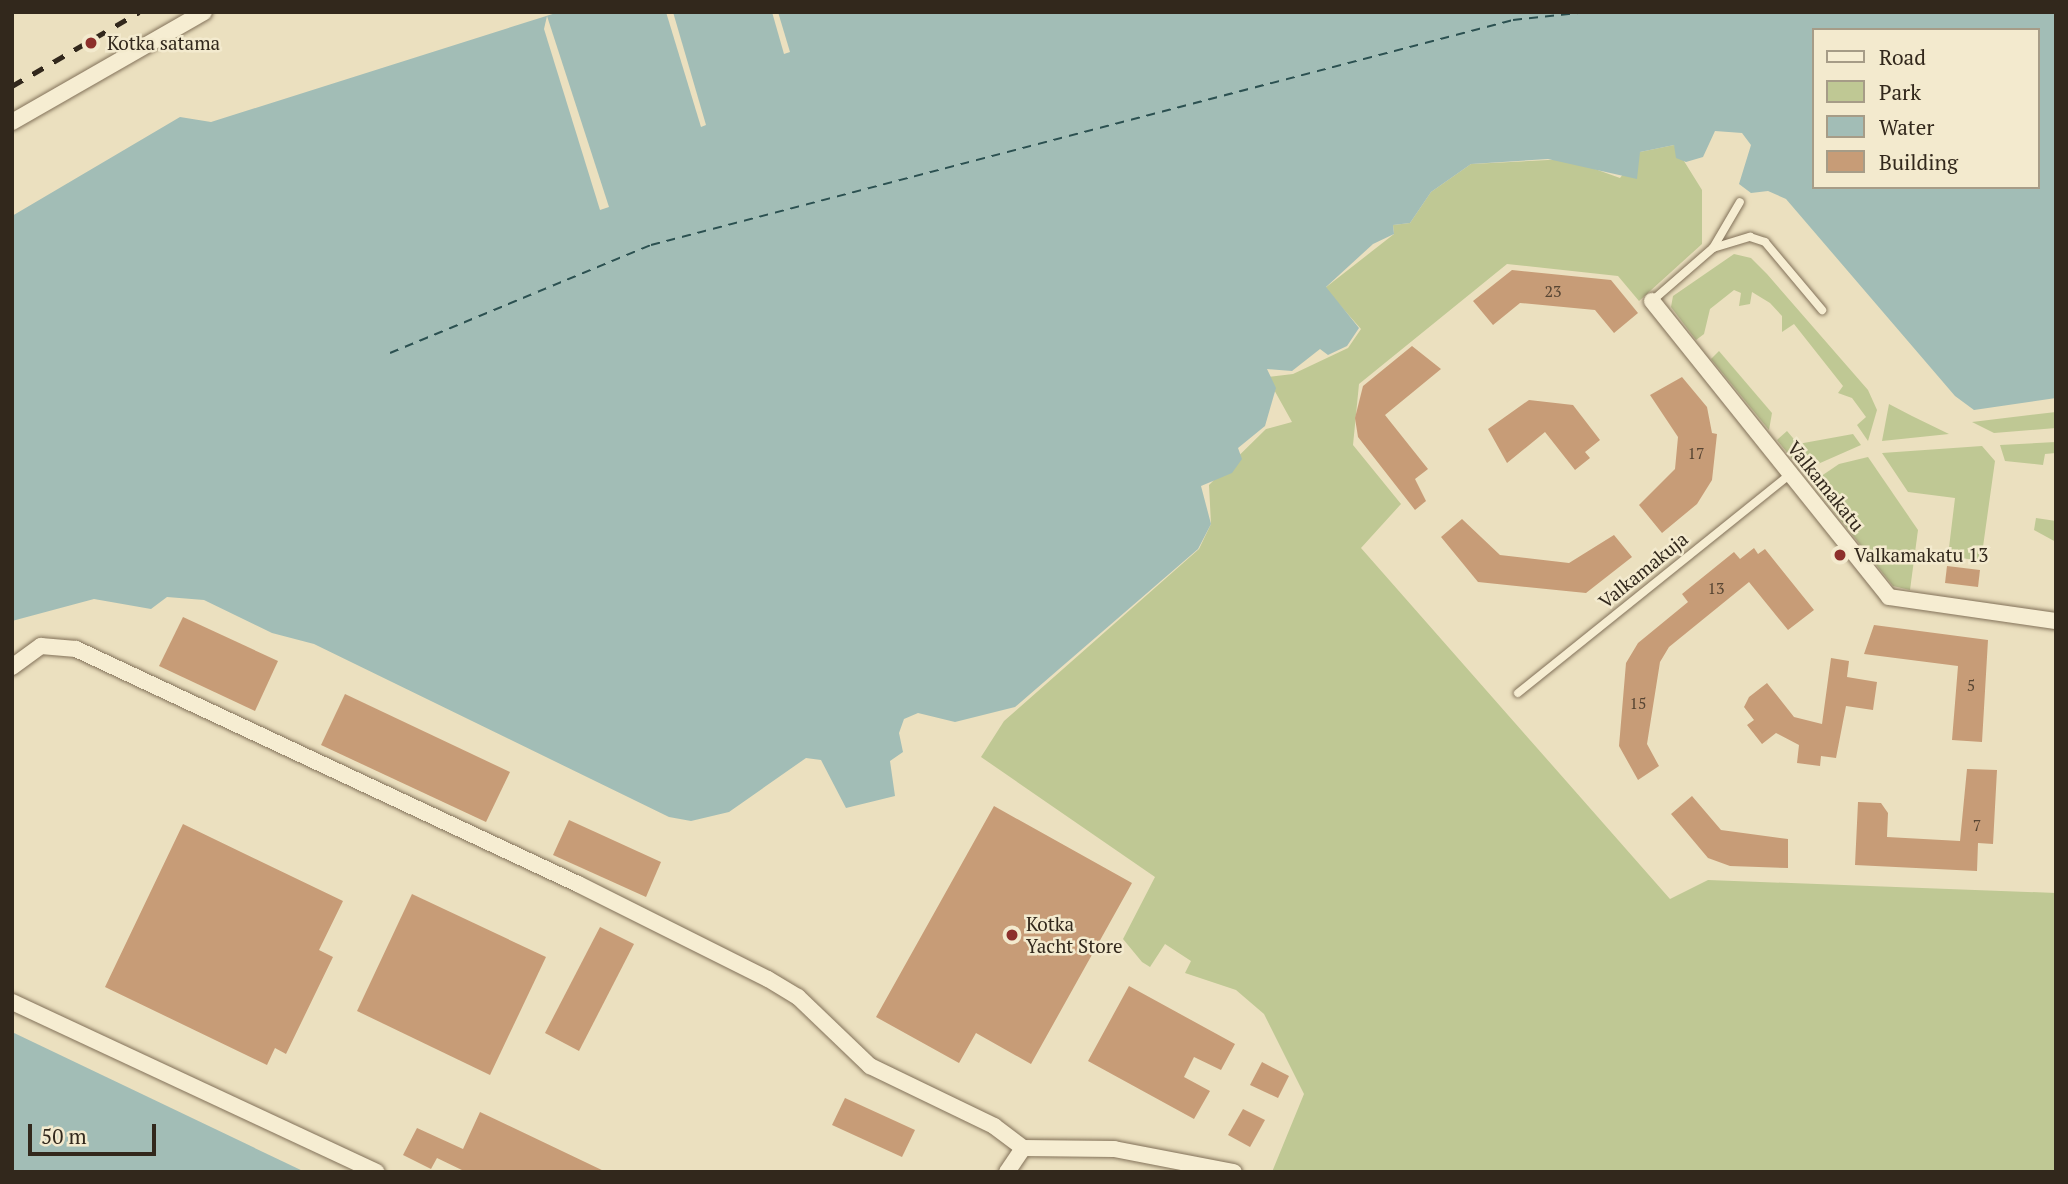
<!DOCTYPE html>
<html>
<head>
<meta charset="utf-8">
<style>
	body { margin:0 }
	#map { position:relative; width:2068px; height:1184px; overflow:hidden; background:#ebe0bf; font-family:"PT Serif",serif }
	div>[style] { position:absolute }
	.green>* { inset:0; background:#bfc894 }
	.water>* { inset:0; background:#a2bdb6 }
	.pier>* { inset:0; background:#ebe0bf }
	.ferry>* { height:2px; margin-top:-1px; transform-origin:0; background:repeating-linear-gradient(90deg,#2c5151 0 9px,transparent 0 16px) }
	.building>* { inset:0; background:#c79c77 }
	.roads { filter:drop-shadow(0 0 2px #827159) drop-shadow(0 0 2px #827159) }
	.lane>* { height:8px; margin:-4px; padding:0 4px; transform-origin:4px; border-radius:4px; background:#f6edd2 }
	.street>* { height:16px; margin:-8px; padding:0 8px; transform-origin:8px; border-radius:8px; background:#f6edd2 }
	.rail>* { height:5px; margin-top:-2.5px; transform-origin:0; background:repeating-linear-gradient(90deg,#32281c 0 12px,transparent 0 24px) }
	.dots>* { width:19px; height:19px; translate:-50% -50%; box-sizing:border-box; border:4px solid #f3eace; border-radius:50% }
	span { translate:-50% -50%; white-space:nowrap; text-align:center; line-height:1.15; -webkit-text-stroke:5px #f3eace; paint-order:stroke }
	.number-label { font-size:16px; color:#574533 }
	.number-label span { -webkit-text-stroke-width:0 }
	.poi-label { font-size:19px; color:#32281c }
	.left { translate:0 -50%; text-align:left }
	.street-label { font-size:19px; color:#32281c }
	.frame { position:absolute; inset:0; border:14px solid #32281c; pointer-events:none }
	.legend { position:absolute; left:1812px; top:28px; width:228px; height:161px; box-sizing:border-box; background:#f3eace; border:2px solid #a69c87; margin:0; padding:9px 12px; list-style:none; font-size:21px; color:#32281c }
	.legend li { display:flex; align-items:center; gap:14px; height:35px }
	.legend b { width:35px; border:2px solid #a69c87 }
	.scale { position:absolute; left:28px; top:1124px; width:128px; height:32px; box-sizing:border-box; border:4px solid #32281c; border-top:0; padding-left:9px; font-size:21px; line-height:24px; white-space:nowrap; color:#32281c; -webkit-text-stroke:5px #f3eace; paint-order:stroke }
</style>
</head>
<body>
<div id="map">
	<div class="green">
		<div style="clip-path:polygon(1674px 145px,1702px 190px,1702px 244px,1639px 301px,1618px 276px,1507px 264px,1359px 384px,1353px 445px,1401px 504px,1361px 548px,1670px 899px,1708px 880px,2056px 893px,2056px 1172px,1272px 1172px,1304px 1094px,1264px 1014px,1236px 990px,1185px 973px,1191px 961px,1165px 944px,1150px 967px,1142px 962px,1123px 939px,1155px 877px,981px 757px,1004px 721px,1199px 549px,1211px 524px,1209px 485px,1266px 429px,1292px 422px,1267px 377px,1293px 374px,1348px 348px,1361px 329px,1325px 288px,1394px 234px,1393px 225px,1410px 223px,1431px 192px,1471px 164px,1567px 159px,1620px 178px,1640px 152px)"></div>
		<div style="clip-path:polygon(1734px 254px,1751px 258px,1767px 274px,1868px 390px,1877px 410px,1868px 441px,1857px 425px,1866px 417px,1852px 398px,1838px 393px,1843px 386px,1794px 324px,1782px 332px,1782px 316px,1770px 303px,1752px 292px,1750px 304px,1739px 306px,1741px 293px,1734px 290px,1710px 309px,1704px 334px,1696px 340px,1671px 307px,1673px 296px)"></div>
		<div style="clip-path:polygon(1719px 351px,1772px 413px,1769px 430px,1711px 359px)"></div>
		<div style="clip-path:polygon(1889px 404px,1912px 416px,1949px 434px,1882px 441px)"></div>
		<div style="clip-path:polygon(2056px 412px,2056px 428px,1994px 433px,1972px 422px)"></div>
		<div style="clip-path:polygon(1787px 431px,1798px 444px,1853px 434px,1861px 445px,1802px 471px,1777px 440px)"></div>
		<div style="clip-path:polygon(2056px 442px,2056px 453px,2045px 454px,2043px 465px,2005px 461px,2000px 445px)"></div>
		<div style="clip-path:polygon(1982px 446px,1995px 461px,1981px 561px,1948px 556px,1955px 498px,1908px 492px,1882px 453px)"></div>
		<div style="clip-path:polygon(1868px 457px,1918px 530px,1910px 590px,1893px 586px,1811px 483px,1839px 464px)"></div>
		<div style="clip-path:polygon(2036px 518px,2056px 521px,2056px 542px,2034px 530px)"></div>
	</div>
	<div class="water">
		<div style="clip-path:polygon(evenodd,559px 12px,2056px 12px,2056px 398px,1974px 410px,1955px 396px,1786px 199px,1768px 191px,1751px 193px,1739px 184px,1751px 145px,1742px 133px,1715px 131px,1703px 157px,1686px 162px,1676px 158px,1674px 145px,1640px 152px,1637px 179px,1548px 159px,1471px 164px,1431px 192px,1410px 223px,1393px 225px,1394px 234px,1373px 244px,1326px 287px,1359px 328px,1347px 346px,1328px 355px,1320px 349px,1292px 371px,1267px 369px,1276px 388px,1265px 426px,1238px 448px,1242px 459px,1232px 473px,1201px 486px,1211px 524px,1198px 549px,1015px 707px,955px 722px,918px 713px,904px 719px,899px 733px,903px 752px,890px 761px,895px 796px,846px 808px,821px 760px,806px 758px,729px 812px,691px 821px,669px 817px,314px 644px,272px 633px,204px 600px,167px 597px,151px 609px,94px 599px,12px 621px,12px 216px,180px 117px,211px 122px,559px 12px,1814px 30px,2038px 30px,2038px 187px,1814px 187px,1814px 30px)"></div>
		<div style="clip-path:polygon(12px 1032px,305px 1172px,12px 1172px)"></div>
	</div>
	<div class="pier">
		<div style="clip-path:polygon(666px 12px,673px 12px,706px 125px,701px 127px)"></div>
		<div style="clip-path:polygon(772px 12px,778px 12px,790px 52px,784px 54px)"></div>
		<div style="clip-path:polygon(547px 16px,609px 207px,600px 210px,544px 29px)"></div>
	</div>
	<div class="ferry">
		<div style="left:390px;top:353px;width:282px;rotate:-22.5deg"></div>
		<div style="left:651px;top:245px;width:891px;rotate:-14.63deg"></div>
		<div style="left:1513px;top:20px;width:75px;rotate:-6.1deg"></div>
	</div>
	<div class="building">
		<div style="clip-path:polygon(1512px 270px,1611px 280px,1638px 313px,1614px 333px,1595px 310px,1520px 303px,1493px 325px,1473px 301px)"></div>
		<div style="clip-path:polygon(1412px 346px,1441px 369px,1385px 415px,1428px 469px,1415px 479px,1426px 501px,1415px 510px,1358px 437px,1355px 418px,1363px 386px)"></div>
		<div style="clip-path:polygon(1682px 377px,1707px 407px,1712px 433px,1717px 434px,1712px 480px,1697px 504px,1662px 533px,1639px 505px,1675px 469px,1678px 437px,1650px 395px)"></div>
		<div style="clip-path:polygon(1529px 400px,1573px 405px,1600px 440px,1585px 452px,1590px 458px,1575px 470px,1545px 432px,1507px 463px,1488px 429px)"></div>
		<div style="clip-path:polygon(1462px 519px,1500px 555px,1569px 563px,1614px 535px,1632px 557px,1586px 593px,1478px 582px,1441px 537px)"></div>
		<div style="clip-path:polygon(1754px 548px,1758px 554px,1765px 549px,1814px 610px,1788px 630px,1749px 582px,1669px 647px,1660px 662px,1647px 744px,1659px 766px,1638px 780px,1619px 746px,1626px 663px,1638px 643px,1688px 602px,1682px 594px,1734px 552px,1740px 559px)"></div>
		<div style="clip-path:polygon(1947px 566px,1980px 570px,1978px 587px,1945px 583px)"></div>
		<div style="clip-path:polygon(183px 617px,278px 661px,255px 711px,159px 666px)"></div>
		<div style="clip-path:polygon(1874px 625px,1988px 640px,1982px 742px,1952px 740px,1958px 666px,1864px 654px)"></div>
		<div style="clip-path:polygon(1831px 658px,1849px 661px,1847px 677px,1877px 682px,1873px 710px,1846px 706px,1836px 758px,1821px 756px,1820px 766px,1797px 763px,1799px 745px,1776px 733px,1762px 744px,1747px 725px,1754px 720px,1744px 707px,1749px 697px,1767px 683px,1794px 717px,1822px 724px)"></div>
		<div style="clip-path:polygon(345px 694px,510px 772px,486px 822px,321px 745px)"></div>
		<div style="clip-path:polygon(1967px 769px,1997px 770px,1993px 844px,1978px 843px,1977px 871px,1855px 865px,1858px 802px,1881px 803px,1888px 813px,1887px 837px,1960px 841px)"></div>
		<div style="clip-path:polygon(1692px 796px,1721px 830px,1788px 839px,1788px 868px,1730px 866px,1708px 858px,1671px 814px)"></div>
		<div style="clip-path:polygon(994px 806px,1132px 883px,1031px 1064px,976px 1033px,959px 1063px,876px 1017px)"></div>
		<div style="clip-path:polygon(569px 820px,661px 862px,646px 897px,553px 855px)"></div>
		<div style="clip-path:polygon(183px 824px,343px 901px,319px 950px,333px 957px,286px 1054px,275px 1048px,267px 1065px,105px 987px)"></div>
		<div style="clip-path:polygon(412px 894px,546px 957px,490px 1075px,357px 1011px)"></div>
		<div style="clip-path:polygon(600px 927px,634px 944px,579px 1051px,545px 1033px)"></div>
		<div style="clip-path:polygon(1129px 986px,1235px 1044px,1221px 1070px,1194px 1057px,1184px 1077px,1210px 1091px,1194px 1119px,1088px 1061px)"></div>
		<div style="clip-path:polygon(1262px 1062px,1289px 1076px,1278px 1098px,1250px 1085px)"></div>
		<div style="clip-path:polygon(845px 1098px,915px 1130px,902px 1157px,832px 1125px)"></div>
		<div style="clip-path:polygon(1243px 1109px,1265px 1120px,1250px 1147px,1228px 1135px)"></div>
		<div style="clip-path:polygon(480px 1112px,606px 1172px,466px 1172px,437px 1158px,431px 1169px,403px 1155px,417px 1128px,463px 1149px)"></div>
	</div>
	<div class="roads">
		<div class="lane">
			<div style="left:1713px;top:248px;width:53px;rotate:-59.6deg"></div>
			<div style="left:1652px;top:301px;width:81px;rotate:-41deg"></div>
			<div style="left:1713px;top:248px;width:39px;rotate:-17deg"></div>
			<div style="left:1750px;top:237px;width:16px;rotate:18deg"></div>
			<div style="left:1765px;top:242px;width:89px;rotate:50deg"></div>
			<div style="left:1518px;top:693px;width:349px;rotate:-38.8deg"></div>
		</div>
		<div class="street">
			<div style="left:12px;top:122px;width:221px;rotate:-29.8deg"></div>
			<div style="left:1652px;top:301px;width:379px;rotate:51.3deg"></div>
			<div style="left:1889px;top:597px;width:169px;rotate:8.2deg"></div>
			<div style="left:12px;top:667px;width:36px;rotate:-36deg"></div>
			<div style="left:41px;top:646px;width:35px;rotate:5deg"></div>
			<div style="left:76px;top:649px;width:554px;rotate:25.09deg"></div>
			<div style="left:578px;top:884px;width:212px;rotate:26.6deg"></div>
			<div style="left:768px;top:979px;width:35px;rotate:31deg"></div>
			<div style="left:798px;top:997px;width:100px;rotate:43.8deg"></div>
			<div style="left:870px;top:1066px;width:138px;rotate:25.8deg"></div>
			<div style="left:994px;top:1126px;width:36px;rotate:37deg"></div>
			<div style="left:12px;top:1002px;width:402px;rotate:25deg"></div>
			<div style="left:1007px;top:1172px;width:29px;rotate:-56deg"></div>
			<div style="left:1023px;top:1148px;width:91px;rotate:0.6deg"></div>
			<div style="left:1114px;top:1149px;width:122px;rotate:10.9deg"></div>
		</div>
	</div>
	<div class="rail">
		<div style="left:12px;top:86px;width:147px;rotate:-30.2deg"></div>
	</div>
	<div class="dots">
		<div style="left:91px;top:43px;background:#8d302c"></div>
		<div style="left:1840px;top:555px;background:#8d302c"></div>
		<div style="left:1012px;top:935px;background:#8d302c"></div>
	</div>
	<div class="number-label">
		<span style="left:1553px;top:291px">23</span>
		<span style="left:1696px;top:453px">17</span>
		<span style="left:1716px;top:588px">13</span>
		<span style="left:1971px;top:685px">5</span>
		<span style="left:1638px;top:703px">15</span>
		<span style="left:1977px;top:825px">7</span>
	</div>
	<div class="poi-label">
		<span class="left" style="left:107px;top:43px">Kotka satama</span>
		<span class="left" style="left:1854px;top:555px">Valkamakatu 13</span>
		<span class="left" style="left:1026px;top:935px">Kotka<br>Yacht Store</span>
	</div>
	<div class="street-label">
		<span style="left:1826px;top:486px;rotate:51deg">Valkamakatu</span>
		<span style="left:1643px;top:570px;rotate:-39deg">Valkamakuja</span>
	</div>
	<div class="frame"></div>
	<ul class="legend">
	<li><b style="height:9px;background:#f6edd2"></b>Road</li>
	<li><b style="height:19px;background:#bfc894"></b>Park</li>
	<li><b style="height:19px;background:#a2bdb6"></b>Water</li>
	<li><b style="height:19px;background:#c79c77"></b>Building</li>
	</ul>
	<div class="scale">50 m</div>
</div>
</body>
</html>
